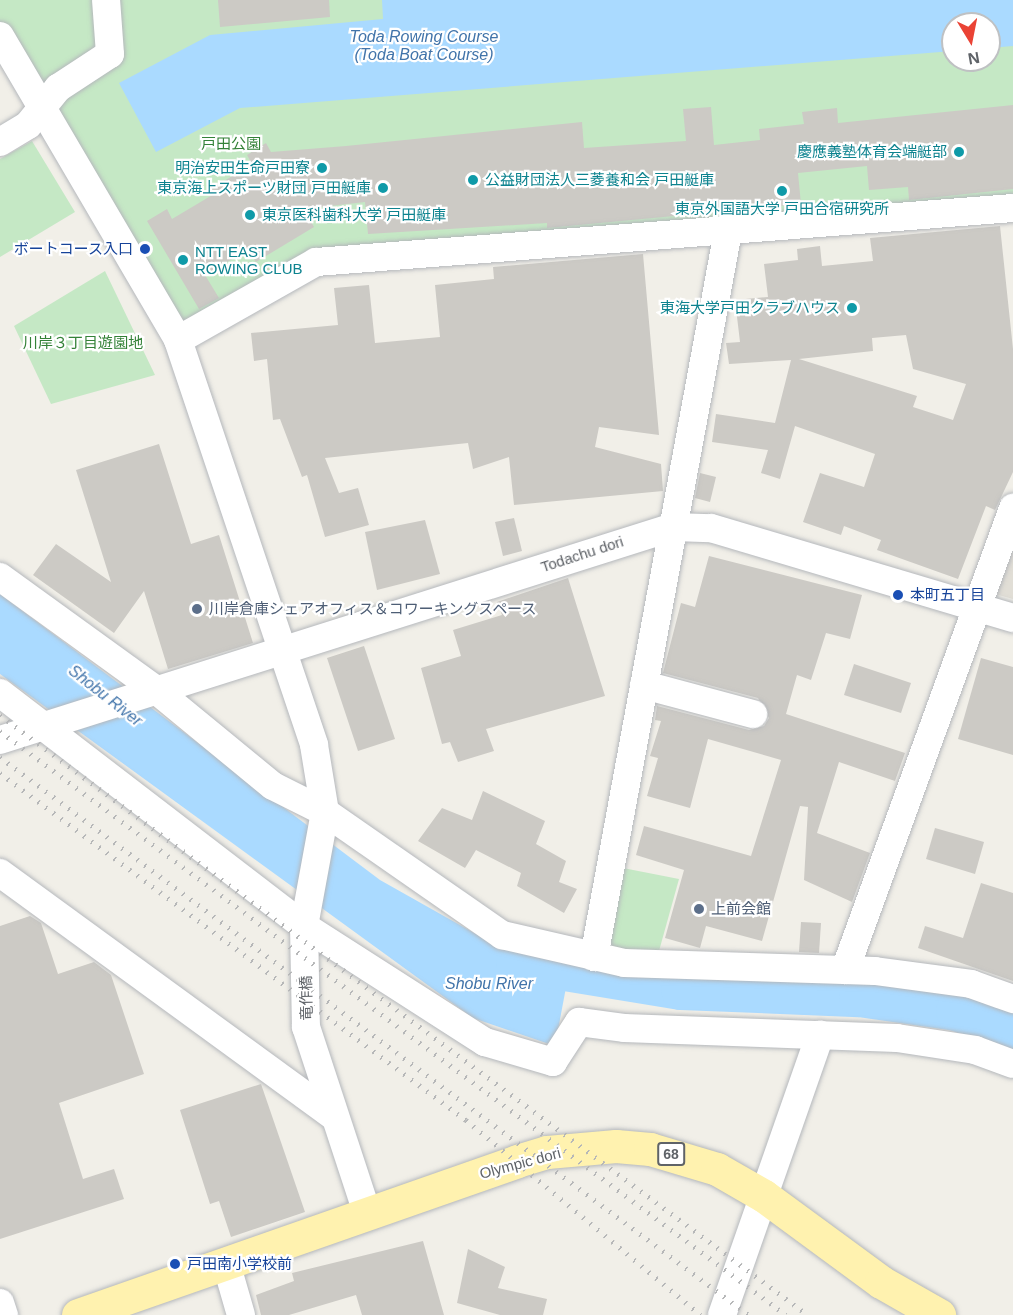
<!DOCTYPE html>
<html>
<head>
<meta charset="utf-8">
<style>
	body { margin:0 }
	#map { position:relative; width:1013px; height:1315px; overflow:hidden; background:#f1efe8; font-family:Arial,"Noto Sans JP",sans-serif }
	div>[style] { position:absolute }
	.education>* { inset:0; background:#e1ded6 }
	.green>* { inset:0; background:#c5e8c5 }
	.water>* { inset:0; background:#aadaff }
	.river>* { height:40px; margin:-20px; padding:0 20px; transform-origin:20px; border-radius:20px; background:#aadaff }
	.building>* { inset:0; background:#cccac5 }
	.roads { filter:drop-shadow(0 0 2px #b5b8bc) drop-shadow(0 0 2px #b5b8bc) }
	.minor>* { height:28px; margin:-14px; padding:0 14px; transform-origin:14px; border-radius:14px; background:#fff }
	.major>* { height:33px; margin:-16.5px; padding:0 16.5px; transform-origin:16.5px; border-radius:16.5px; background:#fff2af }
	.rail>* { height:4.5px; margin-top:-2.25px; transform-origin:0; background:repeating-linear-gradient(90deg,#b6b7b8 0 1.5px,transparent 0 9.5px) }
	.dots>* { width:16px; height:16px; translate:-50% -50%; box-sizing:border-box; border:3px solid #fff; border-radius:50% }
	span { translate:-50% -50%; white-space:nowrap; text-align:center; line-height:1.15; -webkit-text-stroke:4.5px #fff; paint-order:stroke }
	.shield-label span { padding:2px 4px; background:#fff; border:2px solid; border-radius:4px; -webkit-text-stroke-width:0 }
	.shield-label { font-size:14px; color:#5f6368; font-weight:700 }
	.park-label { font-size:15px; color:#348238 }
	.culture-label { font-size:15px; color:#0d838f }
	.right { translate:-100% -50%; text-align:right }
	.left { translate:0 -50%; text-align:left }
	.transit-label { font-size:15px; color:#164399 }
	.street-label { font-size:15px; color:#5f6368 }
	.service-label { font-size:15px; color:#4e5e75 }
	.water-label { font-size:16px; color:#4174aa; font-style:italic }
	.north { position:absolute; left:941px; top:12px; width:60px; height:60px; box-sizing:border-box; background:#fff; border:2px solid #bfc1c3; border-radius:50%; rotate:170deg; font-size:16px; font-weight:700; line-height:24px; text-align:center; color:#5f6368 }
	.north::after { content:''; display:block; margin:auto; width:21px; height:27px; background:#ea4335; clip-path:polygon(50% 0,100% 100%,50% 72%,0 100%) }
</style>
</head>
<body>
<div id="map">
	<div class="education">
		<div style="clip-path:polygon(1013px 534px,1013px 599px,995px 594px)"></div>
	</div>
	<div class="green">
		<div style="clip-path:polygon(evenodd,0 0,1013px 0,1013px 207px,316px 262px,178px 340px,0 41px,0 0,953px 24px,989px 24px,989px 60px,953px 60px,953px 24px)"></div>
		<div style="clip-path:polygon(32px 141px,75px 212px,0 257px,0 159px)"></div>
		<div style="clip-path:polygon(105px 271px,155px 375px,51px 404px,14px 326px)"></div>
		<div style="clip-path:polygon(623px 868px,679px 879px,659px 951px,608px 948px)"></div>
	</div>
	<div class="water">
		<div style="clip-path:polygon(382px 0,1013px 0,1013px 46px,989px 48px,989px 24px,953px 24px,953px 51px,240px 108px,156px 152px,119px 83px,210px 35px,383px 19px)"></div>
		<div style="clip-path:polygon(0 594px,380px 880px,520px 959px,570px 966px,555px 1046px,473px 1018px,0 674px)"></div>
	</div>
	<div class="river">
		<div style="left:516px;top:963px;width:167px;rotate:9.3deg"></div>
		<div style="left:681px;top:990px;width:178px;rotate:2.3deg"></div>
		<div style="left:859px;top:997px;width:98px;rotate:8.2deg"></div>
		<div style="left:956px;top:1011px;width:60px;rotate:19.3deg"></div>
	</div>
	<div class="building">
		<div style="clip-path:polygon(218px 0,329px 0,330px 17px,220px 27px)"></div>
		<div style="clip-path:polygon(1013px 105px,1013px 189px,909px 200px,908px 187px,869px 190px,867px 166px,798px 173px,801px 204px,547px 228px,547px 223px,368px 234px,365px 202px,304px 209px,314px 227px,256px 262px,248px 250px,205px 275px,219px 298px,199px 309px,147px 221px,167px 209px,172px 219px,214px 194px,211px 189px,252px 164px,247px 155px,266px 143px,271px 152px,346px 146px,582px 122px,584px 148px,686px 141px,683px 109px,711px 107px,714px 145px,760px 140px,759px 129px,804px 124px,802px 112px,837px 108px,838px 123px)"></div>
		<div style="clip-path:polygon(evenodd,1000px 226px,1013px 349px,1013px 472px,995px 510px,986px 506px,958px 579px,877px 550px,881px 540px,844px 526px,841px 535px,803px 522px,820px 473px,864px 487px,875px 454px,795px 426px,780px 479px,761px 473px,768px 450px,712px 442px,716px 414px,775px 423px,791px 360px,729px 364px,726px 343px,740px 342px,735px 300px,768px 297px,764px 264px,798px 260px,797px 249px,820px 246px,822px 266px,873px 261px,870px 238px,1000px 226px,906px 335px,913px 369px,966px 384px,953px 420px,913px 407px,917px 396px,799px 359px,873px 351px,872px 338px,906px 335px)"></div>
		<div style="clip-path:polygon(643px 254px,659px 435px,599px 427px,595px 447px,661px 464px,663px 491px,514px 505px,509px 457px,473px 469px,468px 443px,325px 458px,339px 493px,358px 488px,369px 525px,325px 537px,307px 475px,302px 477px,280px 419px,273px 420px,267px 359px,254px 361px,251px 333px,338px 325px,334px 288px,369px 285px,375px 343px,440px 337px,435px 285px,494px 279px,493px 267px)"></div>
		<div style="clip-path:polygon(159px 444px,191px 544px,219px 535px,253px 643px,168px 669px,144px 591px,114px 633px,33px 575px,56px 544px,111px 582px,76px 470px)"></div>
		<div style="clip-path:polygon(700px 473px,716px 477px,710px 502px,695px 498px)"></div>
		<div style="clip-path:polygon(514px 518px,522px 551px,503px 556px,495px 522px)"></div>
		<div style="clip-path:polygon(425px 520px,440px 574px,377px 590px,365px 532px)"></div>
		<div style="clip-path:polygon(709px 556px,862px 595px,850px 639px,826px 633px,811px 680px,797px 675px,786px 714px,905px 753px,895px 781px,839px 762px,817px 833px,870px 853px,852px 902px,804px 880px,808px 807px,800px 806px,762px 941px,706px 926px,700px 948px,665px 938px,684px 870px,636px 855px,644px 826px,751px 856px,781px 760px,708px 739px,690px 808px,647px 796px,658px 758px,650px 756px,661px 721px,655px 720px,657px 706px,749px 730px,764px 726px,769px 718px,758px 698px,663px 673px,681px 603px,695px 607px)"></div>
		<div style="clip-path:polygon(568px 578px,605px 696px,486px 729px,494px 751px,458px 762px,450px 742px,442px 744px,421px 668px,461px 656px,453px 630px,502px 615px,497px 602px)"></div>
		<div style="clip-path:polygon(364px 646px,395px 739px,358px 751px,327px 658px)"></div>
		<div style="clip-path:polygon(981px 658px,1013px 667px,1013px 755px,958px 739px)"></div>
		<div style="clip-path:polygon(854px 664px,911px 683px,901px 713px,844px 695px)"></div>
		<div style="clip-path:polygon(483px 791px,545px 821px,536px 844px,566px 861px,559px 882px,577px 889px,564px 913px,517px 886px,521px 873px,476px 850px,465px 868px,418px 841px,442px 808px,472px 820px)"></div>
		<div style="clip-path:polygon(935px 828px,984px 842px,975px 874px,926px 859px)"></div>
		<div style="clip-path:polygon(981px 883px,1013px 893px,1013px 981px,918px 948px,925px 926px,963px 938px)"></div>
		<div style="clip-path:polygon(30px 916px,41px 923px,58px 974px,94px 962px,111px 975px,144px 1074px,59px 1103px,83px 1179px,114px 1169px,124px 1199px,0 1239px,0 926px)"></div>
		<div style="clip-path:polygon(801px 922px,821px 923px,819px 953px,799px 952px)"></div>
		<div style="clip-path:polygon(261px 1084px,305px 1212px,231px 1237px,219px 1201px,210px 1204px,180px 1110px)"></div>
		<div style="clip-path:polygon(423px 1241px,444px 1315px,362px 1315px,356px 1295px,289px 1315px,261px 1315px,256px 1295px,294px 1281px,292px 1273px)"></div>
		<div style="clip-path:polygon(468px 1249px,505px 1267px,498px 1288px,547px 1299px,543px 1315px,500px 1315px,457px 1303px)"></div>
	</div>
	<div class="roads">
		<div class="minor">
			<div style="left:0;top:36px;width:352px;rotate:59.6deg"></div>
			<div style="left:178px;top:340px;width:427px;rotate:71.4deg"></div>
			<div style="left:314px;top:745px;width:68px;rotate:80.7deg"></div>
			<div style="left:325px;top:812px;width:116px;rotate:100.4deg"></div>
			<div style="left:304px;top:926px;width:101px;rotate:88.9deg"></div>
			<div style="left:306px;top:1027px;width:195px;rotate:71.8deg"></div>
			<div style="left:0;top:142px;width:33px;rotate:-31deg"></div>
			<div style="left:28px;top:125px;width:48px;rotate:-51deg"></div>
			<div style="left:58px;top:88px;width:62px;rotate:-33.2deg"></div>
			<div style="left:110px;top:54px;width:54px;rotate:-94.2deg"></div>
			<div style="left:178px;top:340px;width:159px;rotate:-29.5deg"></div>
			<div style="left:316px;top:262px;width:699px;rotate:-4.43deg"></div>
			<div style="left:0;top:577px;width:193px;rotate:35.9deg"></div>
			<div style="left:156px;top:690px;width:151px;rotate:39.4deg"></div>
			<div style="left:273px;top:786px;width:58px;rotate:26.6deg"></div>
			<div style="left:325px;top:812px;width:216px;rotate:34.8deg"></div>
			<div style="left:502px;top:935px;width:125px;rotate:12.9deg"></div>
			<div style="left:624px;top:963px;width:251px;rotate:1.8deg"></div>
			<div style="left:875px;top:971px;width:97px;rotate:7.7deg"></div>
			<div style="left:971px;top:984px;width:45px;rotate:19.7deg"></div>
			<div style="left:644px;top:685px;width:113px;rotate:14.9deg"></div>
			<div style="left:0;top:693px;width:383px;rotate:37.5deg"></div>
			<div style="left:304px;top:926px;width:215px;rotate:32.7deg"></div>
			<div style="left:485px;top:1042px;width:71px;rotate:16.4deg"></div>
			<div style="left:553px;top:1062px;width:48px;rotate:-57deg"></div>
			<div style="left:579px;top:1022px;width:45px;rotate:7.6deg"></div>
			<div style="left:624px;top:1028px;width:273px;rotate:2.1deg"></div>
			<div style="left:897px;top:1038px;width:79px;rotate:8.7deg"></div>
			<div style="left:975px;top:1050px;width:40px;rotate:20.2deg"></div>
			<div style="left:0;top:740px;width:706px;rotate:-17.56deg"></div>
			<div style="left:673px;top:527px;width:38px;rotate:2deg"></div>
			<div style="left:711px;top:528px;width:315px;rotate:16.6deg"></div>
			<div style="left:0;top:873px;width:412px;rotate:36.1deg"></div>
			<div style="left:594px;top:957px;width:738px;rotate:-79.54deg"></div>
			<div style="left:845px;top:970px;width:492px;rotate:-70deg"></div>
			<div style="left:226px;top:1263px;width:54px;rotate:73.9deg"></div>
			<div style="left:0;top:1303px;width:13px;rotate:72deg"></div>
			<div style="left:722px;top:1315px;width:297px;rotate:-70.7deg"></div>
		</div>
		<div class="major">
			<div style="left:78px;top:1315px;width:465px;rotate:-19.3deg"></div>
			<div style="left:517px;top:1161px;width:31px;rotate:-17deg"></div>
			<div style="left:547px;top:1152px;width:69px;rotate:-5deg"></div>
			<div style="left:616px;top:1146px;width:34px;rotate:5deg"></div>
			<div style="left:650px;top:1149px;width:70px;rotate:16.6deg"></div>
			<div style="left:717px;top:1169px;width:54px;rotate:29.9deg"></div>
			<div style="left:764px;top:1196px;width:145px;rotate:36.3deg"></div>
			<div style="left:881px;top:1282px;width:67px;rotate:29.6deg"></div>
		</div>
	</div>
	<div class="rail">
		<div style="left:0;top:715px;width:1006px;rotate:36.6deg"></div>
		<div style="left:0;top:731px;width:979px;rotate:36.61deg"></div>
		<div style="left:0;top:757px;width:934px;rotate:36.69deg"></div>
		<div style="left:0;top:773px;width:581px;rotate:36.67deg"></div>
		<div style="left:466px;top:1120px;width:305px;rotate:39.7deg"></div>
	</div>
	<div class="dots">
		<div style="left:959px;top:152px;background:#0f9aa8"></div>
		<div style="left:322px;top:168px;background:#0f9aa8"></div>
		<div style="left:473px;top:180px;background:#0f9aa8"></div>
		<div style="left:383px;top:188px;background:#0f9aa8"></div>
		<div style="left:782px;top:191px;background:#0f9aa8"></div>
		<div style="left:250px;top:215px;background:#0f9aa8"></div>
		<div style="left:145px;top:249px;background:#1a4fb4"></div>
		<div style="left:183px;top:260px;background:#0f9aa8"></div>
		<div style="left:852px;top:308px;background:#0f9aa8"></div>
		<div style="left:898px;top:595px;background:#1a4fb4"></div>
		<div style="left:197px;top:609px;background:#5c6f8a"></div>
		<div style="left:699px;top:909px;background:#5c6f8a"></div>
		<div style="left:175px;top:1264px;background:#1a4fb4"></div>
	</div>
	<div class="shield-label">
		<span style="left:671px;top:1154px">68</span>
	</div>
	<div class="park-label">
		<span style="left:231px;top:144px">戸田公園</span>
		<span style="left:83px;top:343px">川岸３丁目遊園地</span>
	</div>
	<div class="culture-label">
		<span class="right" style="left:947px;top:152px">慶應義塾体育会端艇部</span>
		<span class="right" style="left:310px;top:168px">明治安田生命戸田寮</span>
		<span class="left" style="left:485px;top:180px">公益財団法人三菱養和会 戸田艇庫</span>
		<span class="right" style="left:371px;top:188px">東京海上スポーツ財団 戸田艇庫</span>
		<span style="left:782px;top:209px">東京外国語大学 戸田合宿研究所</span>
		<span class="left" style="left:262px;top:215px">東京医科歯科大学 戸田艇庫</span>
		<span class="left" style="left:195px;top:260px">NTT EAST<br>ROWING CLUB</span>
		<span class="right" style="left:840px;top:308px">東海大学戸田クラブハウス</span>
	</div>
	<div class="transit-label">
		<span class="right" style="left:133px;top:249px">ボートコース入口</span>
		<span class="left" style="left:910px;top:595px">本町五丁目</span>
		<span class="left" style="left:187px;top:1264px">戸田南小学校前</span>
	</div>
	<div class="street-label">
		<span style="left:582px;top:554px;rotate:-18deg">Todachu dori</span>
		<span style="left:306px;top:998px;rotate:-91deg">竜作橋</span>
		<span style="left:520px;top:1163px;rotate:-15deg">Olympic dori</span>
	</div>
	<div class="service-label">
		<span class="left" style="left:209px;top:609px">川岸倉庫シェアオフィス＆コワーキングスペース</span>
		<span class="left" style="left:711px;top:909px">上前会館</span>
	</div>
	<div class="water-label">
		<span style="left:424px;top:46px">Toda Rowing Course<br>(Toda Boat Course)</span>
		<span style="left:105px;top:696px;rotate:38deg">Shobu River</span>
		<span style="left:489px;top:984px">Shobu River</span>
	</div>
	<div class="north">N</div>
</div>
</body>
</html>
